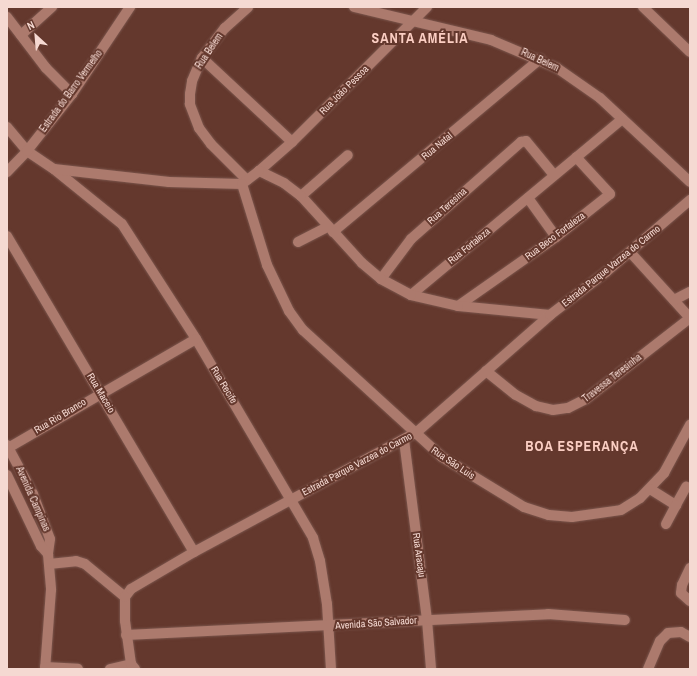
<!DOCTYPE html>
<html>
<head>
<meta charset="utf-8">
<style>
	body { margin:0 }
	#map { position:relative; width:697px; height:676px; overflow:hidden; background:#64382d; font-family:"Archivo Narrow",sans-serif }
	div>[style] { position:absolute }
	.roads { filter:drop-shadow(0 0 1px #7b564d) drop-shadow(0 0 1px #7b564d) }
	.minor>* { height:10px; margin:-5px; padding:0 5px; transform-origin:5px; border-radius:5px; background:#ac7a6d }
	span { translate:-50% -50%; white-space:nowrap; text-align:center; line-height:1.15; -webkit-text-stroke:4px #64382d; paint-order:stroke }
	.street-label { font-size:10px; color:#f5d9d2 }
	.district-label { font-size:14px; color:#fbcec3; font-weight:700; letter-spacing:1px }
	.frame { position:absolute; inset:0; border:8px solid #f5d9d2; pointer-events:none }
	.north { position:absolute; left:16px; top:16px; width:40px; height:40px; -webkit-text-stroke:3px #64382d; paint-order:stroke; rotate:334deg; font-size:11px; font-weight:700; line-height:16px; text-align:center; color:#f5d9d2 }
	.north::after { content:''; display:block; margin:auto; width:14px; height:18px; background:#f5d9d2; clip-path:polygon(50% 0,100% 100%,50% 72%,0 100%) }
</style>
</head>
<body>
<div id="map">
	<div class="roads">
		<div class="minor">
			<div style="left:354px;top:7px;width:141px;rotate:13.5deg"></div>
			<div style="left:491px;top:40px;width:72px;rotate:23deg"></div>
			<div style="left:557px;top:68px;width:52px;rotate:34.9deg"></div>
			<div style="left:600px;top:98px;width:123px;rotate:43deg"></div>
			<div style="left:643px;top:7px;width:65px;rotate:43.8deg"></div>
			<div style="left:7px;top:17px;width:64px;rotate:52.6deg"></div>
			<div style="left:46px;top:68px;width:37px;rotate:45deg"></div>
			<div style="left:21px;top:35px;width:42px;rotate:-42.1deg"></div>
			<div style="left:202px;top:58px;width:123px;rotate:43deg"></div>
			<div style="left:7px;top:127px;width:31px;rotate:50deg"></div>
			<div style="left:27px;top:151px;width:32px;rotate:34deg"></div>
			<div style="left:54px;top:169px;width:87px;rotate:39deg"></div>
			<div style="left:122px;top:224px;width:137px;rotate:57.2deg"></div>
			<div style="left:196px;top:339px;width:231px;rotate:59.5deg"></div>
			<div style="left:313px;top:538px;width:24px;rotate:73deg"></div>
			<div style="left:320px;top:561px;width:44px;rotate:80.8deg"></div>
			<div style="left:327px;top:604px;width:65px;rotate:86.5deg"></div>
			<div style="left:54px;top:169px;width:116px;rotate:6.4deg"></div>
			<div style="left:169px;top:182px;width:73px;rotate:1.6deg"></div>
			<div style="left:259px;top:171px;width:44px;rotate:-41.3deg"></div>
			<div style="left:292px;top:142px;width:191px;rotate:-45deg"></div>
			<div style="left:7px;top:172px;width:29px;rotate:-46deg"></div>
			<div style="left:27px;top:151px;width:73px;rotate:-51.7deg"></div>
			<div style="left:72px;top:94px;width:105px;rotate:-56.3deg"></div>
			<div style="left:247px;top:180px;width:51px;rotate:-135deg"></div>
			<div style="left:211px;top:144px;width:20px;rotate:-127deg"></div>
			<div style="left:199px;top:128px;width:26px;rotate:-111deg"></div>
			<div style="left:190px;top:104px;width:10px;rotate:-90deg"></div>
			<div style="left:190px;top:94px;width:13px;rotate:-81deg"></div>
			<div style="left:192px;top:81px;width:25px;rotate:-67deg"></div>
			<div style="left:202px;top:58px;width:38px;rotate:-53deg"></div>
			<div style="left:225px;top:28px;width:31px;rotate:-42deg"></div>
			<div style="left:301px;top:196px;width:62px;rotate:-41.1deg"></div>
			<div style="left:528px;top:198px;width:48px;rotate:54.3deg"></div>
			<div style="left:333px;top:232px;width:270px;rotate:-39.9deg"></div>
			<div style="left:7px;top:236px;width:367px;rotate:59.4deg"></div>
			<div style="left:298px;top:242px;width:34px;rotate:-27deg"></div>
			<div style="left:630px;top:252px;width:89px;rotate:47.7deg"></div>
			<div style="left:381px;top:279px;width:50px;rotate:-53.1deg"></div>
			<div style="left:411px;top:239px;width:147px;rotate:-41.4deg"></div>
			<div style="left:521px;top:142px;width:5px;rotate:-11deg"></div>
			<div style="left:526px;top:141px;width:44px;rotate:50.5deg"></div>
			<div style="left:411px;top:295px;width:275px;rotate:-39.8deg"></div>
			<div style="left:674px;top:300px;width:18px;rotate:-27deg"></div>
			<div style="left:458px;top:306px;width:120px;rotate:-35.1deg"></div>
			<div style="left:556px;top:237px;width:69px;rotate:-38.5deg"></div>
			<div style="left:610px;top:194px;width:50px;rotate:-132.6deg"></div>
			<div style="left:550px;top:315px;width:92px;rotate:-174.4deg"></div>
			<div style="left:458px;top:306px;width:48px;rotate:-166.8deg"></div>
			<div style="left:411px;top:295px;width:34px;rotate:-152deg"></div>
			<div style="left:381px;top:279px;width:25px;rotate:-140deg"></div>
			<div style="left:362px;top:263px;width:91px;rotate:-132.3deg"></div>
			<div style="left:301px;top:196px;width:21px;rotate:-143deg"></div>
			<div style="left:284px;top:183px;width:28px;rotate:-154deg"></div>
			<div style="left:259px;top:171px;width:21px;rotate:143deg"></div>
			<div style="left:242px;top:184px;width:85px;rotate:72.8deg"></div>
			<div style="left:267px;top:265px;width:51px;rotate:64.4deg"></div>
			<div style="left:289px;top:311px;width:24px;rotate:54deg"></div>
			<div style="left:303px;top:330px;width:188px;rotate:42.4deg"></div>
			<div style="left:442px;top:457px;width:96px;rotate:31.4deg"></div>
			<div style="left:524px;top:507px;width:26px;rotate:18deg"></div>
			<div style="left:549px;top:515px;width:23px;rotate:5deg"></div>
			<div style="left:572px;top:517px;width:49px;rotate:-8.1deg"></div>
			<div style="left:621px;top:510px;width:22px;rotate:-32deg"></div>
			<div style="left:640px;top:498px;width:35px;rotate:-46deg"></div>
			<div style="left:664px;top:473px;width:55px;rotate:-61.6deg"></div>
			<div style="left:486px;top:371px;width:38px;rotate:39deg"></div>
			<div style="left:516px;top:395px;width:23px;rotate:29deg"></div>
			<div style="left:536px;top:406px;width:17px;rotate:13deg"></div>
			<div style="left:553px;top:410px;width:15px;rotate:-8deg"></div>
			<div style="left:568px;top:408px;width:20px;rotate:-27deg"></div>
			<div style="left:586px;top:399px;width:132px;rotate:-37.9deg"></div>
			<div style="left:404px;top:440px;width:181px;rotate:82.7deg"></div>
			<div style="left:427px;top:620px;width:49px;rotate:85.3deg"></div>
			<div style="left:7px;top:445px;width:55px;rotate:62deg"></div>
			<div style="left:33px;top:494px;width:48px;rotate:69.3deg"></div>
			<div style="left:50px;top:539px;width:15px;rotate:98deg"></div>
			<div style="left:48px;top:554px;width:36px;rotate:85deg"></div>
			<div style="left:51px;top:590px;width:79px;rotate:94.3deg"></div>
			<div style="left:8px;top:448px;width:217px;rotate:-30.1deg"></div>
			<div style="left:7px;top:475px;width:79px;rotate:64.4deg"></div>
			<div style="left:41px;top:546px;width:11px;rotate:49deg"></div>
			<div style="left:650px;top:489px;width:31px;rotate:32deg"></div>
			<div style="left:676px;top:505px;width:21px;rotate:-61deg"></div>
			<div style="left:666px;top:524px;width:21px;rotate:-62deg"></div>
			<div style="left:49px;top:564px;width:27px;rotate:-6deg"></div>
			<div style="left:76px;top:561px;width:9px;rotate:18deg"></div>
			<div style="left:85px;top:564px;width:52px;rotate:39.5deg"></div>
			<div style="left:690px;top:568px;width:19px;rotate:115deg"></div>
			<div style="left:682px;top:585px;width:8px;rotate:97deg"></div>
			<div style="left:681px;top:593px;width:12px;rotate:42deg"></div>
			<div style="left:126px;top:635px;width:423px;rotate:-2.8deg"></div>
			<div style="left:548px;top:614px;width:77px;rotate:4.5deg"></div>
			<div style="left:45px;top:667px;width:33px;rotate:3deg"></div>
			<div style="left:110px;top:669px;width:22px;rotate:-13deg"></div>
			<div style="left:135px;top:669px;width:6px;rotate:-129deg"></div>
			<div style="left:131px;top:664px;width:43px;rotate:-97.9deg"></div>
			<div style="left:125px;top:621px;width:24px;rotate:-90deg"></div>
			<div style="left:125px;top:597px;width:10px;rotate:-53deg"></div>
			<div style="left:131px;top:589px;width:73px;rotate:-30.4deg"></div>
			<div style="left:194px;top:552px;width:253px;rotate:-28.3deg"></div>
			<div style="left:417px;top:432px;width:177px;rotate:-41.3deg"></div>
			<div style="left:550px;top:315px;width:71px;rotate:-37.5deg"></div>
			<div style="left:606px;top:272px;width:111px;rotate:-40.6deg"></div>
			<div style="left:648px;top:669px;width:30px;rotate:-67deg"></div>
			<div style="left:660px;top:641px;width:11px;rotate:-45deg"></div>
			<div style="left:668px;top:633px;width:13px;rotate:-4deg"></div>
			<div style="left:681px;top:632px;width:10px;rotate:29deg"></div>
		</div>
	</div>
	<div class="street-label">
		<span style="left:209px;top:51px;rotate:-56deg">Rua Belem</span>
		<span style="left:540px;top:60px;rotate:25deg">Rua Belem</span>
		<span style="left:344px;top:90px;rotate:-45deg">Rua João Pessoa</span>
		<span style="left:71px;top:91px;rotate:-54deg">Estrada do Barro Vermelho</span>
		<span style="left:437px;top:146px;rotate:-40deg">Rua Natal</span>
		<span style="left:447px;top:206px;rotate:-42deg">Rua Teresina</span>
		<span style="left:555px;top:236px;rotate:-37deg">Rua Beco Fortaleza</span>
		<span style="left:469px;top:246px;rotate:-39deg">Rua Fortaleza</span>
		<span style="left:611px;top:266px;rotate:-39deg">Estrada Parque Varzea do Carmo</span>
		<span style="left:612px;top:378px;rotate:-38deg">Travessa Teresinha</span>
		<span style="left:224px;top:385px;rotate:59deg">Rua Recife</span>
		<span style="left:101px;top:393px;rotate:59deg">Rua Maceio</span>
		<span style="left:60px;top:416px;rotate:-31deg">Rua Rio Branco</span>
		<span style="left:453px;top:463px;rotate:34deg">Rua São Luis</span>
		<span style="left:357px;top:464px;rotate:-28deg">Estrada Parque Varzea do Carmo</span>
		<span style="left:33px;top:499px;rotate:66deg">Avenida Campinas</span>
		<span style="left:419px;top:555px;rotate:82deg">Rua Aracaju</span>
		<span style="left:376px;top:623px;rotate:-4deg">Avenida São Salvador</span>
	</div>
	<div class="district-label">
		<span style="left:420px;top:38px">SANTA AMÉLIA</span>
		<span style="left:582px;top:446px">BOA ESPERANÇA</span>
	</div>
	<div class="frame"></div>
	<div class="north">N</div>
</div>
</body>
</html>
